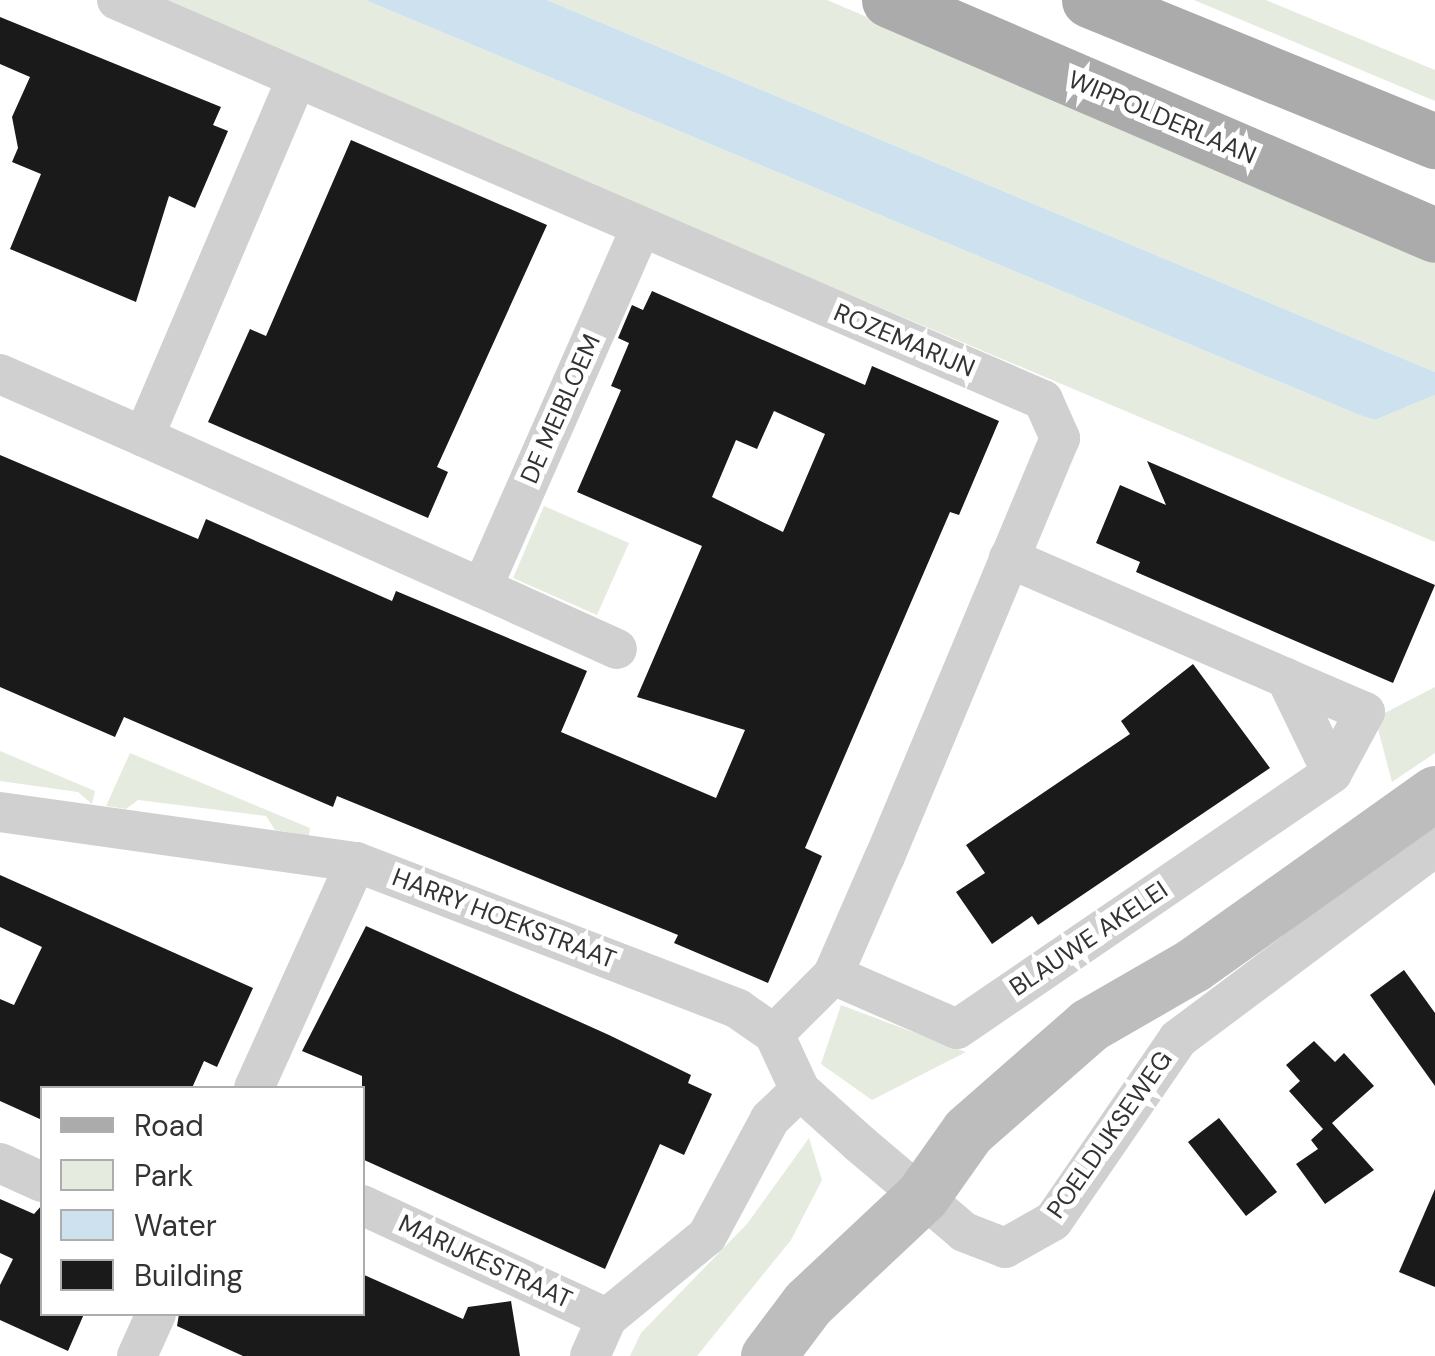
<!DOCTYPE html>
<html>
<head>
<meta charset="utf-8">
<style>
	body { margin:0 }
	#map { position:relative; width:1435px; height:1356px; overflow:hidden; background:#fff; font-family:"DM Sans",sans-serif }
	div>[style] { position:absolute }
	.green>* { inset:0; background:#e5ecdf }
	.water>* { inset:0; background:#cee1ee }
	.building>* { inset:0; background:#1a1a1a }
	.street>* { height:40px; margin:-20px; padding:0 20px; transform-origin:20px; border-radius:20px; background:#d0d0d0 }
	.secondary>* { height:55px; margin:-27.5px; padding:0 27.5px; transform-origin:27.5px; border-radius:27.5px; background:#bdbdbd }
	.primary>* { height:55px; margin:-27.5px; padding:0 27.5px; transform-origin:27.5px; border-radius:27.5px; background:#ababab }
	span { translate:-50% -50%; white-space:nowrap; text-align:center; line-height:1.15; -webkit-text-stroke:10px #fff; paint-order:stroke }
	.street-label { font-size:25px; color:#333 }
	.legend { position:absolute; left:40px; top:1086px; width:325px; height:230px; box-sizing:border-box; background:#fff; border:2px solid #adadad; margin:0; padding:12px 18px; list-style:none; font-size:30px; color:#333 }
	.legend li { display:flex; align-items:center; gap:20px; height:50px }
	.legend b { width:50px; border:2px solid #adadad }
</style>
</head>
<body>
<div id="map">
	<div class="green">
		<div style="clip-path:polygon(153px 0,365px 0,1359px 415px,1375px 420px,1435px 395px,1435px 542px)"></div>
		<div style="clip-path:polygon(547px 0,827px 0,1435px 259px,1435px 372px)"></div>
		<div style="clip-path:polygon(1194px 0,1266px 0,1435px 70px,1435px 101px)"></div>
		<div style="clip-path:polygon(544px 506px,629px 543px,597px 615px,513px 578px)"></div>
		<div style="clip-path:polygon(1435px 687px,1435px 753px,1392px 782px,1375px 718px)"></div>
		<div style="clip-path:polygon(0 751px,95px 791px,92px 804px,78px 792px,0 781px)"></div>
		<div style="clip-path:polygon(130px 753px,310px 828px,309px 836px,275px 830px,266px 816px,138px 800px,126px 809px,106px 806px)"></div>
		<div style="clip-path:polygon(841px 1005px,966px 1052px,872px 1100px,821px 1064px)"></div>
		<div style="clip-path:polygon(809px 1138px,822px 1180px,791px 1240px,697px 1356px,630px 1356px,641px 1333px,747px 1224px)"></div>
	</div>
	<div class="water">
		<div style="clip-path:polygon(365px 0,547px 0,1435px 372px,1435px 395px,1375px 420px,1359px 415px)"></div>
	</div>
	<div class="building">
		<div style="clip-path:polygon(0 17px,221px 107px,213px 125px,228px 131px,195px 208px,169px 196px,136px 302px,10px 249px,41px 174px,12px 162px,18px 148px,12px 117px,30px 77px,0 64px)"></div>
		<div style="clip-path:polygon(351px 140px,547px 225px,437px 467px,448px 472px,428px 518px,208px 422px,250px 329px,266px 336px)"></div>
		<div style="clip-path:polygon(evenodd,652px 291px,865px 385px,872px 366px,999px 421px,959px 515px,950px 512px,805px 848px,822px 856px,768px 983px,674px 943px,678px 935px,337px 796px,333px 807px,124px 717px,115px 737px,0 687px,0 455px,198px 539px,206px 519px,392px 601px,396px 591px,587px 671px,561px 732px,716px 798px,745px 730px,637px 697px,702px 546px,577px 492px,621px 390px,611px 386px,629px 343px,618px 338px,632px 305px,643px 310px,652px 291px,774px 411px,825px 434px,783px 532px,712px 497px,736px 440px,757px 449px,774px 411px)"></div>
		<div style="clip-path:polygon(1147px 461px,1435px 585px,1393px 683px,1136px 572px,1140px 562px,1096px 543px,1120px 485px,1166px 505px)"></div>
		<div style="clip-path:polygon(1193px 664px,1270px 768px,1038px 925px,1032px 916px,992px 944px,956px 892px,985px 873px,966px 845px,1130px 734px,1121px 721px)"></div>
		<div style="clip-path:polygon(0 875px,253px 988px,217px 1067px,204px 1061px,192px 1088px,42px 1088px,42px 1120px,0 1101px,0 999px,14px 1005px,42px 947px,0 927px)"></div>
		<div style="clip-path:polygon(366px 926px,609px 1035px,691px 1075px,688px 1083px,712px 1094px,684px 1155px,660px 1144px,605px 1269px,362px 1159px,362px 1076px,302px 1051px)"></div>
		<div style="clip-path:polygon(1404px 970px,1435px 1013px,1435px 1086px,1370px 995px)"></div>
		<div style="clip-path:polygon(1314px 1041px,1335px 1062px,1344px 1053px,1374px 1086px,1332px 1123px,1374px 1170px,1325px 1204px,1296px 1164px,1318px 1149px,1311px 1140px,1323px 1129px,1289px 1091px,1300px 1081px,1286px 1065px)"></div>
		<div style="clip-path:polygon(1219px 1118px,1277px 1192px,1246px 1216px,1188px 1142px)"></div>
		<div style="clip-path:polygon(1435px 1189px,1435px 1287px,1399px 1272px)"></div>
		<div style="clip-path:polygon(0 1199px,34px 1214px,42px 1205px,42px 1314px,84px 1314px,68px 1351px,0 1320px,0 1285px,13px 1259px,0 1253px)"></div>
		<div style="clip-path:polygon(362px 1274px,463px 1319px,468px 1307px,511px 1301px,520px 1356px,243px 1356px,177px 1326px,179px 1314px,362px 1314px)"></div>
	</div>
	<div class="street">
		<div style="left:117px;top:0;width:1009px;rotate:23.36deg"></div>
		<div style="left:1043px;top:400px;width:42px;rotate:65.9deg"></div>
		<div style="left:1060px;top:438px;width:455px;rotate:112.7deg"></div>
		<div style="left:884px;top:858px;width:128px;rotate:113.6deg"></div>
		<div style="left:833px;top:975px;width:83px;rotate:135deg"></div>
		<div style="left:296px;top:80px;width:388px;rotate:113.1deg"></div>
		<div style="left:144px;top:437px;width:370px;rotate:24.1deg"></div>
		<div style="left:482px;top:588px;width:392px;rotate:-66.2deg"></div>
		<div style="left:0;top:374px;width:157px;rotate:23.6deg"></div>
		<div style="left:482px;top:588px;width:148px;rotate:24.3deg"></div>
		<div style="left:1286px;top:678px;width:86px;rotate:23.3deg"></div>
		<div style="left:1365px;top:712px;width:69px;rotate:118.4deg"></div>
		<div style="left:0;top:812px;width:359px;rotate:8deg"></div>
		<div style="left:356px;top:862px;width:409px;rotate:21deg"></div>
		<div style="left:738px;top:1009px;width:44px;rotate:34.8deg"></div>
		<div style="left:774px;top:1034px;width:62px;rotate:65.1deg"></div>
		<div style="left:800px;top:1090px;width:81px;rotate:42deg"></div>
		<div style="left:860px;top:1144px;width:136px;rotate:40.2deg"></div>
		<div style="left:964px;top:1232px;width:44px;rotate:21.3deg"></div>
		<div style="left:1005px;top:1248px;width:55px;rotate:-29.4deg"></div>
		<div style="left:1053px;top:1221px;width:221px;rotate:-55.5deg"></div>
		<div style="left:1178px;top:1039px;width:321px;rotate:-36.8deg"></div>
		<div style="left:833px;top:975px;width:135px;rotate:23.5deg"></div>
		<div style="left:957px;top:1029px;width:454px;rotate:-34.3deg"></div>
		<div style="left:1332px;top:773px;width:106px;rotate:-115.8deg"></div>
		<div style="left:1286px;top:678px;width:302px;rotate:-156.6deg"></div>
		<div style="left:254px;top:1088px;width:248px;rotate:-65.7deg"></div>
		<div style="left:0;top:1163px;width:46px;rotate:24.3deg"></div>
		<div style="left:362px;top:1205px;width:270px;rotate:24.8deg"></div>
		<div style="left:137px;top:1356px;width:46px;rotate:-65.7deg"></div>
		<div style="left:590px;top:1356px;width:42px;rotate:-65.9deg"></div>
		<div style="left:607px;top:1318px;width:129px;rotate:-39.4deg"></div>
		<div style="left:707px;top:1236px;width:133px;rotate:-61.7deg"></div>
		<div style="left:770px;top:1119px;width:42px;rotate:-44deg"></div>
	</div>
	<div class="secondary">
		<div style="left:768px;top:1356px;width:66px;rotate:-53deg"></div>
		<div style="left:808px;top:1303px;width:156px;rotate:-43.2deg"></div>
		<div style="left:922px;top:1196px;width:80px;rotate:-54.7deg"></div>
		<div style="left:968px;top:1131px;width:161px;rotate:-41.2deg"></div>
		<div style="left:1089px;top:1025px;width:120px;rotate:-30deg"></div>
		<div style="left:1193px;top:965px;width:297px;rotate:-35.4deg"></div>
	</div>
	<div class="primary">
		<div style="left:889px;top:0;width:594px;rotate:23.29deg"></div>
		<div style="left:1089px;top:0;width:374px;rotate:22.2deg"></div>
	</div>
	<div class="street-label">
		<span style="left:1162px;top:118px;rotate:23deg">WIPPOLDERLAAN</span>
		<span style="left:904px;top:341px;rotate:23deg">ROZEMARIJN</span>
		<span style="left:561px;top:409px;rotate:-66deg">DE MEIBLOEM</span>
		<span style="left:504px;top:919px;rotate:21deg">HARRY HOEKSTRAAT</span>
		<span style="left:1089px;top:939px;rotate:-34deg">BLAUWE AKELEI</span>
		<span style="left:1110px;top:1135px;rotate:-55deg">POELDIJKSEWEG</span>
		<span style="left:485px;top:1262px;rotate:25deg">MARIJKESTRAAT</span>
	</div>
	<ul class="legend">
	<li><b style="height:12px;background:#ababab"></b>Road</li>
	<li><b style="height:28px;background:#e5ecdf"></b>Park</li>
	<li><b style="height:28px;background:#cee1ee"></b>Water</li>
	<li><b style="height:28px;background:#1a1a1a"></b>Building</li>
	</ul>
</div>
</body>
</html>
